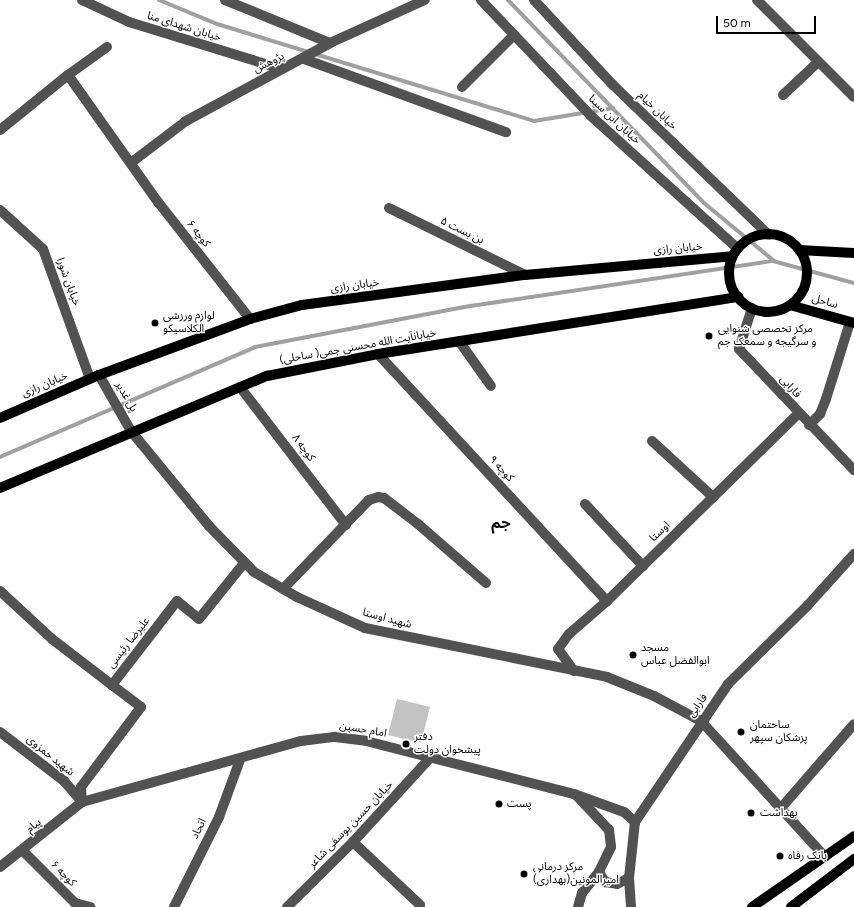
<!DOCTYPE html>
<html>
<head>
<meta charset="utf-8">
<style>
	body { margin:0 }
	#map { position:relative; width:854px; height:907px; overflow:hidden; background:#fff; font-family:Figtree,"Noto Sans Arabic",sans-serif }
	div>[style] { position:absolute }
	.stream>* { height:4px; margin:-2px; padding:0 2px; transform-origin:2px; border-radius:2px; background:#a0a0a0 }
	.building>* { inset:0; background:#c2c2c2 }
	.minor>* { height:10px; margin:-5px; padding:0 5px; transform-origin:5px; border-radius:5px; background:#525252 }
	.major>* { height:10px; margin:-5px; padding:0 5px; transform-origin:5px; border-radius:5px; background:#000 }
	.major>.ring { margin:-5px; padding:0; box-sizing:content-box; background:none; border:10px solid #000; border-radius:50% }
	.dots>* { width:11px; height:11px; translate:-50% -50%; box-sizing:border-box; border:2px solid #fff; border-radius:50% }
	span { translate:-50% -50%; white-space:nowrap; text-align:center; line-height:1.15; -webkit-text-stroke:3px #fff; paint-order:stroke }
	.street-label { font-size:11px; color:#000 }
	.poi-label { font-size:11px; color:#000 }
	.left { translate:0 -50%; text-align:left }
	.district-label { font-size:15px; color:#000; font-weight:700 }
	.scale { position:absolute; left:716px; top:16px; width:100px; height:18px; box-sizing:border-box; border:2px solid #000; border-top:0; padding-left:5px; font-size:12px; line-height:14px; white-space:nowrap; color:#000; -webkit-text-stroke:3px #fff; paint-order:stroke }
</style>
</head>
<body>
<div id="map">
	<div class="stream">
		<div style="left:159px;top:0;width:63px;rotate:22.5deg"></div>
		<div style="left:217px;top:24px;width:332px;rotate:17deg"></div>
		<div style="left:534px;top:121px;width:80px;rotate:-9.3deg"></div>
		<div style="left:508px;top:0;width:282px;rotate:46deg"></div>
		<div style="left:704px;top:203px;width:91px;rotate:39.6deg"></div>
		<div style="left:0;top:457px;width:278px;rotate:-23.3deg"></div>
		<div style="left:255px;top:347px;width:213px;rotate:-10.8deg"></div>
		<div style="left:464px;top:307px;width:312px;rotate:-8.5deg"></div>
		<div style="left:773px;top:261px;width:84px;rotate:15.2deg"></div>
	</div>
	<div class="building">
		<div style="clip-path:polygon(397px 699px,430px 707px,421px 743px,388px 735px)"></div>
	</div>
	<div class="minor">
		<div style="left:82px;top:0;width:52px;rotate:25.1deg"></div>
		<div style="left:129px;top:22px;width:160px;rotate:17.1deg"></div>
		<div style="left:225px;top:0;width:113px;rotate:22.3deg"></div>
		<div style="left:481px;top:0;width:160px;rotate:46.5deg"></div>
		<div style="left:591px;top:116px;width:198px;rotate:42.1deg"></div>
		<div style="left:534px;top:0;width:116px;rotate:47.1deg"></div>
		<div style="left:613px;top:85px;width:216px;rotate:43.9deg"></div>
		<div style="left:757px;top:0;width:137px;rotate:45deg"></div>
		<div style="left:304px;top:59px;width:215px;rotate:19.9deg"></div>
		<div style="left:68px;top:75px;width:156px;rotate:54.7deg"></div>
		<div style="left:158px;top:202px;width:149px;rotate:51.8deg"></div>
		<div style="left:462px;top:87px;width:74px;rotate:-45deg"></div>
		<div style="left:783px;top:95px;width:47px;rotate:-43.3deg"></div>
		<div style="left:0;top:130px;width:87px;rotate:-39deg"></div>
		<div style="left:68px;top:75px;width:48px;rotate:-35.7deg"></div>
		<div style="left:132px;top:162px;width:68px;rotate:-37.2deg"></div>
		<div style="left:186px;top:121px;width:164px;rotate:-28.4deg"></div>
		<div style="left:330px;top:43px;width:104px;rotate:-24.4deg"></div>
		<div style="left:389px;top:208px;width:152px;rotate:26.2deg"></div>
		<div style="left:0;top:210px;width:58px;rotate:42.2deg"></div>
		<div style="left:43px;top:249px;width:138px;rotate:70.1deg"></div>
		<div style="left:752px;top:308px;width:43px;rotate:107.6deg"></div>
		<div style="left:739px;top:349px;width:167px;rotate:46.5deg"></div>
		<div style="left:459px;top:341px;width:55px;rotate:54.6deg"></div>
		<div style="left:378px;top:354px;width:337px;rotate:47.2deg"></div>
		<div style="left:99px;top:375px;width:64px;rotate:60.3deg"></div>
		<div style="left:131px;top:431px;width:123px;rotate:50.6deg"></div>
		<div style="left:209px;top:526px;width:64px;rotate:45.6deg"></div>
		<div style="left:254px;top:572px;width:50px;rotate:30.2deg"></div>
		<div style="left:297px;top:597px;width:75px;rotate:24.5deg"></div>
		<div style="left:365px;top:628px;width:247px;rotate:11.4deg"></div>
		<div style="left:607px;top:677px;width:51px;rotate:22deg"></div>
		<div style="left:654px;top:696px;width:53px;rotate:28deg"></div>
		<div style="left:701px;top:721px;width:184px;rotate:47.6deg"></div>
		<div style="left:240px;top:387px;width:174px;rotate:52.5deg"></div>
		<div style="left:809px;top:425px;width:16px;rotate:-45deg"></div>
		<div style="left:820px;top:414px;width:16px;rotate:-68deg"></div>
		<div style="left:826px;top:399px;width:81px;rotate:-72.7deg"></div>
		<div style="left:652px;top:441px;width:83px;rotate:42.6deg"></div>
		<div style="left:585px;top:504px;width:85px;rotate:46.9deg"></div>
		<div style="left:283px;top:589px;width:124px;rotate:-46deg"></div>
		<div style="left:369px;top:500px;width:9px;rotate:-18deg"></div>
		<div style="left:378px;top:497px;width:6px;rotate:9deg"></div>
		<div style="left:384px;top:498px;width:43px;rotate:37.4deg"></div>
		<div style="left:418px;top:524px;width:90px;rotate:40.9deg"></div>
		<div style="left:0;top:591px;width:71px;rotate:42.7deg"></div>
		<div style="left:52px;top:639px;width:76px;rotate:37.5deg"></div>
		<div style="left:112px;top:685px;width:106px;rotate:-52.3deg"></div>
		<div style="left:177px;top:601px;width:28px;rotate:39deg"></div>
		<div style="left:199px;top:619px;width:73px;rotate:-51.1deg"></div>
		<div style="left:574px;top:671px;width:27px;rotate:-126deg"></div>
		<div style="left:558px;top:649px;width:19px;rotate:-54deg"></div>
		<div style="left:569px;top:634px;width:50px;rotate:-41deg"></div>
		<div style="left:607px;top:601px;width:267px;rotate:-44.4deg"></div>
		<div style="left:0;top:732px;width:81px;rotate:37.4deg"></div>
		<div style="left:64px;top:781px;width:28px;rotate:49deg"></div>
		<div style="left:577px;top:796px;width:47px;rotate:46.7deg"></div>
		<div style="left:609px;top:830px;width:17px;rotate:83deg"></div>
		<div style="left:611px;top:847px;width:28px;rotate:116deg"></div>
		<div style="left:599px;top:872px;width:27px;rotate:129deg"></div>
		<div style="left:582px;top:893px;width:15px;rotate:106deg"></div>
		<div style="left:82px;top:802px;width:15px;rotate:-94deg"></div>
		<div style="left:81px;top:787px;width:100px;rotate:-53.1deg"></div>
		<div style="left:141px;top:707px;width:36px;rotate:-143deg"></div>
		<div style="left:781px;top:808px;width:111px;rotate:-49deg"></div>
		<div style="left:353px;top:842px;width:92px;rotate:43.2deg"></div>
		<div style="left:23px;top:851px;width:74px;rotate:45deg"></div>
		<div style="left:75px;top:903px;width:16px;rotate:15deg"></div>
		<div style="left:0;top:867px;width:105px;rotate:-38.4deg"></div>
		<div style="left:82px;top:802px;width:227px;rotate:-15.6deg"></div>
		<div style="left:301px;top:741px;width:34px;rotate:-7deg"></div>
		<div style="left:335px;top:737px;width:31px;rotate:7deg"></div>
		<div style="left:366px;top:741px;width:215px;rotate:14.3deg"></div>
		<div style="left:574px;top:794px;width:53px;rotate:19.8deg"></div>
		<div style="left:624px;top:812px;width:15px;rotate:42deg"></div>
		<div style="left:599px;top:872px;width:12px;rotate:59deg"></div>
		<div style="left:605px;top:882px;width:12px;rotate:9deg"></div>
		<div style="left:617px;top:884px;width:13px;rotate:-27deg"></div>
		<div style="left:174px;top:907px;width:101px;rotate:-63.4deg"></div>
		<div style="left:219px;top:817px;width:61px;rotate:-69.8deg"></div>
		<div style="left:287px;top:907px;width:93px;rotate:-44.6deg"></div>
		<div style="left:353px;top:842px;width:114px;rotate:-47.5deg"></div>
		<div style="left:631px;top:907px;width:29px;rotate:-94deg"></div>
		<div style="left:629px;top:878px;width:56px;rotate:-83.9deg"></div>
		<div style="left:635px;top:822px;width:166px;rotate:-56deg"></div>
		<div style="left:728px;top:684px;width:112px;rotate:-44.6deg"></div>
		<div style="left:808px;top:605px;width:69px;rotate:-48deg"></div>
	</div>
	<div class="major">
		<div class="ring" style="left:729px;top:234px;width:68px;height:68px"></div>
		<div style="left:799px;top:250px;width:55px;rotate:3.1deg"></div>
		<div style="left:790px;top:305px;width:66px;rotate:15.7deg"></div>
		<div style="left:0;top:418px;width:108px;rotate:-23.5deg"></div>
		<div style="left:99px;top:375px;width:161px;rotate:-20.3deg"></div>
		<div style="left:250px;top:319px;width:54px;rotate:-15.1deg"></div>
		<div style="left:302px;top:305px;width:225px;rotate:-7.7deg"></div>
		<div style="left:525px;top:275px;width:208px;rotate:-5.2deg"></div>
		<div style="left:0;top:488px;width:290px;rotate:-22.8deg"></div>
		<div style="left:267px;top:376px;width:113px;rotate:-11.2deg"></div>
		<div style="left:378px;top:354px;width:365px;rotate:-9deg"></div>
		<div style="left:752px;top:907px;width:124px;rotate:-34.8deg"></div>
		<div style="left:791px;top:907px;width:79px;rotate:-37.3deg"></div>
	</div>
	<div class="dots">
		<div style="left:155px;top:323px;background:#000"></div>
		<div style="left:709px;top:336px;background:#000"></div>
		<div style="left:633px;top:655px;background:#000"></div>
		<div style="left:741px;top:732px;background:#000"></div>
		<div style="left:406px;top:744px;background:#000"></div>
		<div style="left:499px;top:804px;background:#000"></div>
		<div style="left:751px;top:813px;background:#000"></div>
		<div style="left:780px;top:856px;background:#000"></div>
		<div style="left:524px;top:874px;background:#000"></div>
	</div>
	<div class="street-label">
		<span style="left:184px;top:27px;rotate:17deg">خیابان شهدای منا</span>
		<span style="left:269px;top:63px;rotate:-27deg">پژوهش</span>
		<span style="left:657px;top:111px;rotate:44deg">خیابان خیام</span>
		<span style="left:614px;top:120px;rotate:43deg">خیابان ابن سینا</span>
		<span style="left:462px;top:231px;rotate:26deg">بن بست ۵</span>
		<span style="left:198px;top:234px;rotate:52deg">کوچه ۶</span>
		<span style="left:678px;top:249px;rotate:-5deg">خیابان رازی</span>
		<span style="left:68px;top:282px;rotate:70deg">خیابان شورا</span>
		<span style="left:355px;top:286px;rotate:-8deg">خیابان رازی</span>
		<span style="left:825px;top:302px;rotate:16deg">ساحل</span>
		<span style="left:358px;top:347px;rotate:-10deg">خیابانآیت الله محسنی جمی( ساحلی)</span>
		<span style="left:45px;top:385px;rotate:-23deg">خیابان رازی</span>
		<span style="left:790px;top:387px;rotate:48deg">فارابی</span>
		<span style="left:126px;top:397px;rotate:60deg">پل غدیر</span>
		<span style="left:303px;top:448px;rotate:53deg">کوچه ۸</span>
		<span style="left:501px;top:469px;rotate:47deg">کوچه ۹</span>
		<span style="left:660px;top:532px;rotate:-44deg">اوستا</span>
		<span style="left:387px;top:619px;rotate:15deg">شهید اوستا</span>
		<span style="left:129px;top:643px;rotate:-52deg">علیرضا رئیسی</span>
		<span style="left:698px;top:706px;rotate:-55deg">فارابی</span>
		<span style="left:363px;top:730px;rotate:10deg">امام حسین</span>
		<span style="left:50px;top:756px;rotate:39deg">شهید حمزوی</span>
		<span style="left:351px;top:825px;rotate:-46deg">خیابان حسین یوسفی شاعر</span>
		<span style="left:34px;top:826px;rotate:-39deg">پیام</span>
		<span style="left:199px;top:829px;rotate:-64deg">اتحاد</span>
		<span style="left:63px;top:874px;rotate:45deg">کوچه ۶</span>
	</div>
	<div class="poi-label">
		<span class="left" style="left:163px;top:323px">لوازم ورزشی<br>الکلاسیکو</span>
		<span class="left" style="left:718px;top:336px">مرکز تخصصی شنوایی<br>و سرگیجه و سمعک جم</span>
		<span class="left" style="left:641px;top:655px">مسجد<br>ابوالفضل عباس</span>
		<span class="left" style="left:750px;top:732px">ساختمان<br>پزشکان سپهر</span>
		<span class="left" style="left:414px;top:744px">دفتر<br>پیشخوان دولت</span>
		<span class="left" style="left:507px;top:804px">پست</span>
		<span class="left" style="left:760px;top:813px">بهداشت</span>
		<span class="left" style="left:788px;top:856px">بانک رفاه</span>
		<span class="left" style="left:533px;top:874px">مرکز درمانی<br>امیرالمونین(بهداری)</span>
	</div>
	<div class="district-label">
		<span style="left:501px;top:524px">جم</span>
	</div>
	<div class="scale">50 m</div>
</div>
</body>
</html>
